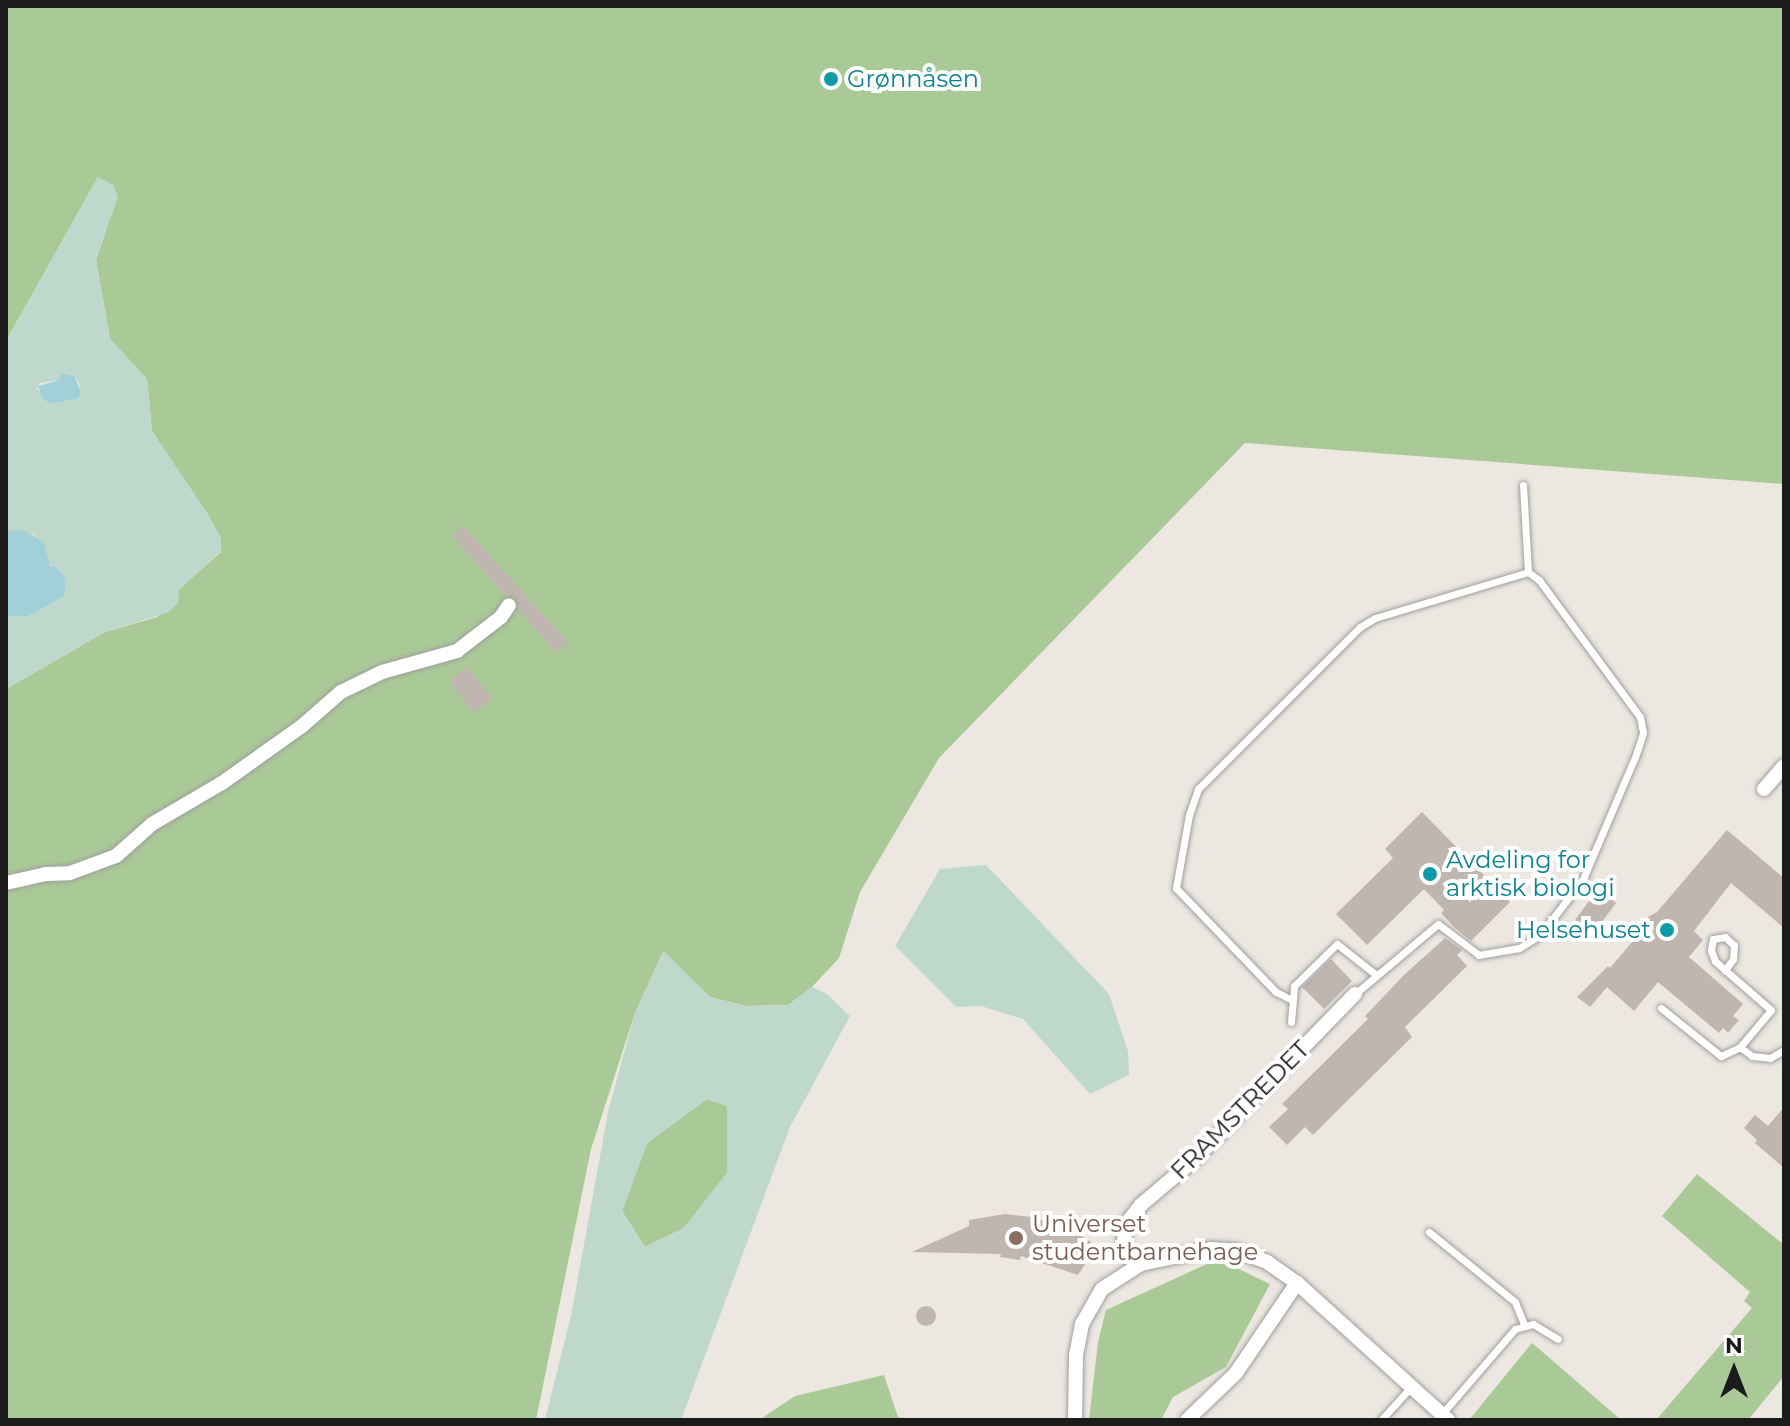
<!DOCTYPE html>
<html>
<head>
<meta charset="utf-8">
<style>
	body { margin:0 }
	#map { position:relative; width:1790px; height:1426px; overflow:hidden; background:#ece7e0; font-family:Montserrat,sans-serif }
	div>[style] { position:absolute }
	.forest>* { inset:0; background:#a9ca96 }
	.wetland>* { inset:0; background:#bed9cb }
	.water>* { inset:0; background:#a2d0d8 }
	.building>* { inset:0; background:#c0b6b0 }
	.round { border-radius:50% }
	.roads { filter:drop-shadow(0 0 2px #9f9f9f) drop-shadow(0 0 2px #9f9f9f) }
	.service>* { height:7px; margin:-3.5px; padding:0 3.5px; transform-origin:3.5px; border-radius:3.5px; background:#fff }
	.minor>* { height:14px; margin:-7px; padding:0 7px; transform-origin:7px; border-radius:7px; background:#fff }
	.dots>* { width:22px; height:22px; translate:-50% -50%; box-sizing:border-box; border:4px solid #fff; border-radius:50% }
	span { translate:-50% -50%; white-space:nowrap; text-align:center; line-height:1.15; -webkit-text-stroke:8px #fff; paint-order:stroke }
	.culture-label { font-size:24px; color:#0d838f }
	.left { translate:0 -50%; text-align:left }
	.right { translate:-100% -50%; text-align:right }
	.street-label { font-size:24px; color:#1b1b1b }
	.education-label { font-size:24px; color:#785e54 }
	.frame { position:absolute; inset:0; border:8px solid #1b1b1b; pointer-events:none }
	.north { position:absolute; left:1694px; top:1330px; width:80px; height:80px; -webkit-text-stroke:6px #fff; paint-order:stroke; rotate:0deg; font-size:22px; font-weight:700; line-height:32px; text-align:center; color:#1b1b1b }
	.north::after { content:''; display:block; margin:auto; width:28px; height:36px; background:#1b1b1b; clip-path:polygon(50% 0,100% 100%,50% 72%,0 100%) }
</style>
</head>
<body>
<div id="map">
	<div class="forest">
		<div style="clip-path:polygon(6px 6px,1784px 6px,1784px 484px,1245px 443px,939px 758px,860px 892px,839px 958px,812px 987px,788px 1005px,746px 1006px,710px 997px,663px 952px,635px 1013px,591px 1149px,536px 1420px,6px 1420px,6px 689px,105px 632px,157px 617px,178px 590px,221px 552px,221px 539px,152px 431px,147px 379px,110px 339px,96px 260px,103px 240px,98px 177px,6px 341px)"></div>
		<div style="clip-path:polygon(707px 1099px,727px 1106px,727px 1173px,684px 1228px,645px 1247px,622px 1211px,647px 1143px)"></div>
		<div style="clip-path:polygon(1697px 1174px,1784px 1245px,1784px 1376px,1748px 1420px,1656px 1420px,1752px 1308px,1744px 1301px,1750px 1292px,1662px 1216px)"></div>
		<div style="clip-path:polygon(1218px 1259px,1270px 1284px,1226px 1367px,1173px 1397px,1161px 1420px,1089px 1420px,1098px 1342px,1106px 1310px)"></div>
		<div style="clip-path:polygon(1532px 1343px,1545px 1354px,1621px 1420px,1469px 1420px)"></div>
		<div style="clip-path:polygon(884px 1375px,898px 1417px,919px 1420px,759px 1420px,795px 1396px)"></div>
	</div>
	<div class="wetland">
		<div style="clip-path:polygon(evenodd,98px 177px,113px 185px,118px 197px,96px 260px,110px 339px,147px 379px,152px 431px,208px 514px,221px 538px,221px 551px,179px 590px,178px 603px,169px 612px,105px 632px,6px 689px,6px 616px,28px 616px,38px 610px,62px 578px,55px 566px,51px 568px,48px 564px,43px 542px,33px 534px,6px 531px,6px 341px,98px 177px,61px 373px,77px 379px,80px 386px,77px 399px,51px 404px,37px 389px,40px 383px,59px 380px,61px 373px)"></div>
		<div style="clip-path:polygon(986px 865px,1109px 994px,1128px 1051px,1129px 1075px,1090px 1094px,1023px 1019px,981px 1006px,956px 1007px,895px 946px,940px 869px)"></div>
		<div style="clip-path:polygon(evenodd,664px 951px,710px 997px,746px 1006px,788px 1005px,812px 987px,827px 994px,850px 1016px,790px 1127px,681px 1420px,545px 1420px,571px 1316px,608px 1112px,635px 1013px,664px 951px,707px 1099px,727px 1106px,727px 1173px,684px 1228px,645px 1247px,622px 1211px,647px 1143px,707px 1099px)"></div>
	</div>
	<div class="water">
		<div style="clip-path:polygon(61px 373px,75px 377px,81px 393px,77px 399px,51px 404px,42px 398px,38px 386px,59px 380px)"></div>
		<div style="clip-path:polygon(24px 530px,44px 542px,50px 567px,55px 566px,66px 579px,64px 596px,28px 616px,6px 616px,6px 531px)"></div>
	</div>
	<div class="building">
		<div style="clip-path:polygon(463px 526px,569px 643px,557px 653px,518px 610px,515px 597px,505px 596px,452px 536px)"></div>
		<div style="clip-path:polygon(468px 667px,492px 699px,473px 713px,449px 681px)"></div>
		<div style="clip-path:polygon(1422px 812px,1510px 902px,1471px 941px,1455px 928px,1441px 913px,1444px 910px,1424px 889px,1367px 945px,1336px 914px,1393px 858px,1385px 849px)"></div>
		<div style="clip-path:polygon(1727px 830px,1784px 878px,1784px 928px,1731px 883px,1694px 931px,1703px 940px,1689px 957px,1743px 1004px,1733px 1016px,1739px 1020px,1728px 1033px,1723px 1028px,1719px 1033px,1658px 982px,1634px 1011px,1607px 987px,1590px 1007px,1577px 997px,1608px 966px,1610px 968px,1644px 928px,1648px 917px,1657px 912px)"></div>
		<div style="clip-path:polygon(1598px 889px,1616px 903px,1593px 934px,1575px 920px)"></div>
		<div style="clip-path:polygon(1445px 938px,1462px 950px,1457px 955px,1467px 966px,1405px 1027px,1412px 1037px,1343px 1105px,1313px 1135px,1305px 1127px,1287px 1145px,1269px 1127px,1288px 1109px,1282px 1104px,1368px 1019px,1365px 1016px,1404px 975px)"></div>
		<div style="clip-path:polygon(1331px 959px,1352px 981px,1324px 1009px,1302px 987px)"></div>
		<div style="clip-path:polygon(1784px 1107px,1784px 1168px,1755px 1143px,1757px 1140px,1744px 1128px,1755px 1115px,1768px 1126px)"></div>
		<div style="clip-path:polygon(1005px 1214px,1032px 1217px,1071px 1229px,1097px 1246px,1078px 1275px,1021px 1256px,1020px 1260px,1000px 1257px,1001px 1254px,912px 1252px,969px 1226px,969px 1220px)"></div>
		<div class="round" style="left:916px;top:1306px;width:20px;height:20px"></div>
	</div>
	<div class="roads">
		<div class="service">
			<div style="left:1523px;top:485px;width:87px;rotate:86.7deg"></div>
			<div style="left:1290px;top:999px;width:16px;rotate:-153deg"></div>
			<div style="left:1276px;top:992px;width:144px;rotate:-133.9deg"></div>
			<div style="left:1176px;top:888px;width:74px;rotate:-79.9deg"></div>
			<div style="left:1189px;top:815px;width:28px;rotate:-71deg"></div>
			<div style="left:1198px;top:789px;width:229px;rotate:-45deg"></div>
			<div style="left:1360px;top:627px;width:17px;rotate:-31deg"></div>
			<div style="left:1375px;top:618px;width:160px;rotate:-16.7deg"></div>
			<div style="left:1528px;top:572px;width:14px;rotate:36deg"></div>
			<div style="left:1539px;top:580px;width:170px;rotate:53.6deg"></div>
			<div style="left:1640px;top:717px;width:16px;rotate:79deg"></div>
			<div style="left:1643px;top:733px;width:25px;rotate:108deg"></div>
			<div style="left:1635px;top:757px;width:133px;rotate:113.1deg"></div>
			<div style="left:1583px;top:879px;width:71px;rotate:127.5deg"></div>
			<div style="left:1540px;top:935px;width:25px;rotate:148deg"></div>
			<div style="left:1519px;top:948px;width:41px;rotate:170.1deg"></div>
			<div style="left:1479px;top:955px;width:51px;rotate:-142.9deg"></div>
			<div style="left:1438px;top:924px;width:109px;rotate:139.9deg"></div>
			<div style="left:1661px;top:1008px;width:77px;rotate:38.7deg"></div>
			<div style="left:1721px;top:1056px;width:21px;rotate:-25deg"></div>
			<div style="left:1740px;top:1047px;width:48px;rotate:-50deg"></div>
			<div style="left:1771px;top:1010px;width:61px;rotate:-139deg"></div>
			<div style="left:1725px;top:970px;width:13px;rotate:-138deg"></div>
			<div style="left:1715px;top:961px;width:12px;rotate:-110deg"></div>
			<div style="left:1711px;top:950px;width:11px;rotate:-80deg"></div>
			<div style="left:1713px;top:939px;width:12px;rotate:-9deg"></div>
			<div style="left:1725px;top:937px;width:12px;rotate:42deg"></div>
			<div style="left:1734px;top:945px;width:14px;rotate:94deg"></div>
			<div style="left:1733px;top:959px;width:14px;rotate:126deg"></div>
			<div style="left:1291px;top:1022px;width:36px;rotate:-85deg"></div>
			<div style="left:1294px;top:986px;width:60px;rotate:-44.3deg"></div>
			<div style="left:1337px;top:944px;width:48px;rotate:38.3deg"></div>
			<div style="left:1740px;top:1047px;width:15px;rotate:37deg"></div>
			<div style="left:1752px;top:1056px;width:18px;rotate:6deg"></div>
			<div style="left:1770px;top:1058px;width:16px;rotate:-30deg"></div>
			<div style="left:1429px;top:1232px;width:111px;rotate:39.1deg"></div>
			<div style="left:1515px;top:1302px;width:24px;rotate:68deg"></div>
			<div style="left:1441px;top:1415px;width:113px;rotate:-49.3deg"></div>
			<div style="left:1515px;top:1329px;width:19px;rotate:-16deg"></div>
			<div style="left:1533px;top:1324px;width:29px;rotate:31deg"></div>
			<div style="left:1381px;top:1420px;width:43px;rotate:-47.8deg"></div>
		</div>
		<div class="minor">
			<div style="left:1764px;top:789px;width:30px;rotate:-49deg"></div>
			<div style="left:6px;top:883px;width:41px;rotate:-12.7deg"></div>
			<div style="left:46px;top:874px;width:24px;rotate:-2deg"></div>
			<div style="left:70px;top:873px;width:49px;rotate:-20.3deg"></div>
			<div style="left:116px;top:856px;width:48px;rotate:-41.6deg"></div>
			<div style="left:152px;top:824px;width:81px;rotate:-30.4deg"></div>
			<div style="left:222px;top:783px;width:98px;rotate:-35.5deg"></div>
			<div style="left:302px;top:726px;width:52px;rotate:-41.1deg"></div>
			<div style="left:341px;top:692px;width:46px;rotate:-26deg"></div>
			<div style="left:382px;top:672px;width:78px;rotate:-15.6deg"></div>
			<div style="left:457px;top:651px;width:56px;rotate:-37.7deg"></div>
			<div style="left:501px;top:617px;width:14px;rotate:-56deg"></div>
			<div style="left:1355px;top:994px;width:230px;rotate:134.1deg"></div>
			<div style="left:1195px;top:1159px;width:71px;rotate:139.6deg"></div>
			<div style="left:1141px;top:1205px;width:24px;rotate:128deg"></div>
			<div style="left:1126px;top:1224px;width:24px;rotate:97deg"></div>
			<div style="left:1123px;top:1248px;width:16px;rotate:52deg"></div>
			<div style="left:1133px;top:1261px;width:9px;rotate:21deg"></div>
			<div style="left:1141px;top:1264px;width:72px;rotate:-12.1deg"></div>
			<div style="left:1211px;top:1249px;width:26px;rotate:4deg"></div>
			<div style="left:1237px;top:1251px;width:32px;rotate:20deg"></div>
			<div style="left:1267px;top:1262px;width:37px;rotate:35deg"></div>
			<div style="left:1297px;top:1283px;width:204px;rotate:42.2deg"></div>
			<div style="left:1075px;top:1420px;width:65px;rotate:-89.1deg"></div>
			<div style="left:1076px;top:1355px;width:32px;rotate:-79deg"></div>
			<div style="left:1082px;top:1324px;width:40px;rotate:-60.3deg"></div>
			<div style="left:1102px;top:1289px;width:46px;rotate:-32.7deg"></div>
			<div style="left:1187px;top:1420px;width:68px;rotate:-43.8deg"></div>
			<div style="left:1236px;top:1373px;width:109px;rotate:-55.9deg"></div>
		</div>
	</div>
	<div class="dots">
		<div style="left:831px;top:79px;background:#0f9aa8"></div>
		<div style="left:1430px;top:874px;background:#0f9aa8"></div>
		<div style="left:1667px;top:930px;background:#0f9aa8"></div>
		<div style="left:1016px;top:1238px;background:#8d6e63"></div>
	</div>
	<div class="culture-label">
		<span class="left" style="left:847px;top:79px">Grønnåsen</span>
		<span class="left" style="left:1446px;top:874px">Avdeling for<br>arktisk biologi</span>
		<span class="right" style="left:1651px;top:930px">Helsehuset</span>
	</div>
	<div class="street-label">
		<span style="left:1240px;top:1110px;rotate:-45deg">FRAMSTREDET</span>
	</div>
	<div class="education-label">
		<span class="left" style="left:1032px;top:1238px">Universet<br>studentbarnehage</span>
	</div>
	<div class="frame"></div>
	<div class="north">N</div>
</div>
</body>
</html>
